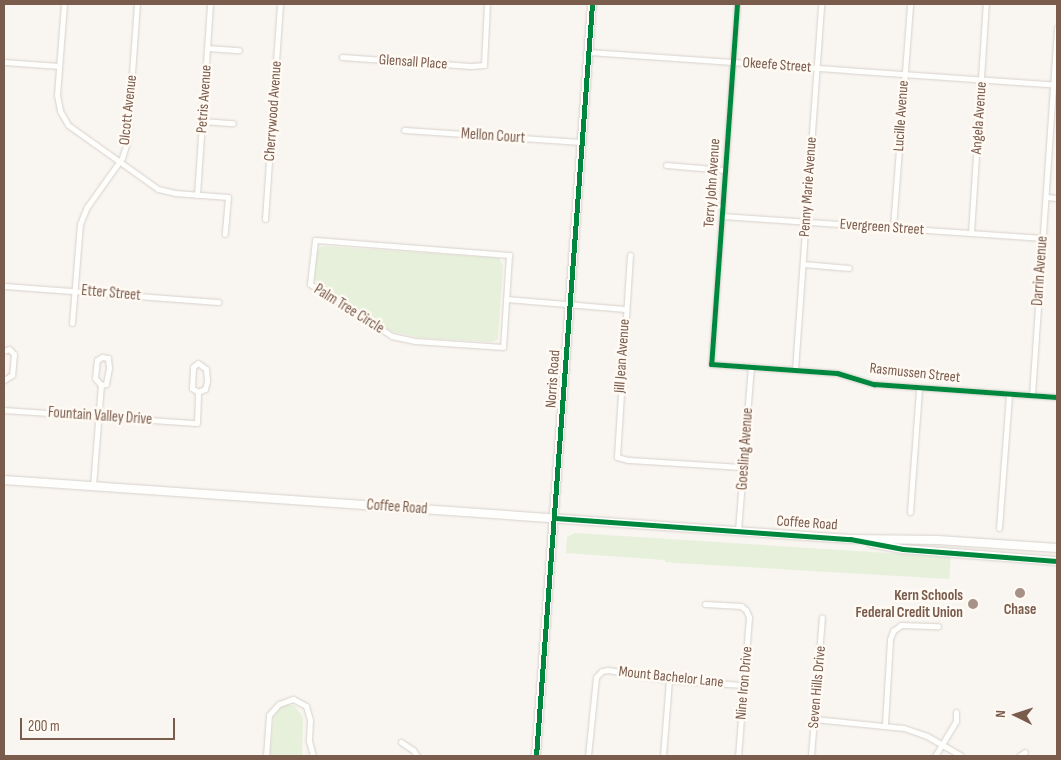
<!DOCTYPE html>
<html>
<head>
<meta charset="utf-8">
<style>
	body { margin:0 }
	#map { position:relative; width:1061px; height:760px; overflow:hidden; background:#f9f5f0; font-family:"Sofia Sans Condensed",sans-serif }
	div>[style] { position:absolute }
	.green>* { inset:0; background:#e7f0db }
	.roads { filter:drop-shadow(0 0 1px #d7d1cb) drop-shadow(0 0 1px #d7d1cb) }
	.street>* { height:5px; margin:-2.5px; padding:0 2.5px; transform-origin:2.5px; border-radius:2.5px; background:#fefefd }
	.secondary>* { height:8px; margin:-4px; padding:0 4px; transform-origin:4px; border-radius:4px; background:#fefefd }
	.cycleway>* { height:5px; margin:-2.5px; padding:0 2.5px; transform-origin:2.5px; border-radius:2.5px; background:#00873e }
	.dots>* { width:14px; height:14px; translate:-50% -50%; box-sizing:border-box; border:2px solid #fffaf3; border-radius:50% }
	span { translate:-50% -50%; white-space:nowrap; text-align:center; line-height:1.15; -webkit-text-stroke:5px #fffaf3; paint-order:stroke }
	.street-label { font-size:15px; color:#7a5c4d }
	.poi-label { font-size:15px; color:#7a5c4d; font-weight:700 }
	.right { translate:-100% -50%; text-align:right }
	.frame { position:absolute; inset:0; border:5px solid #7a5c4d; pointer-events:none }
	.north { position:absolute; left:991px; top:690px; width:50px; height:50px; -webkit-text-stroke:4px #fffaf3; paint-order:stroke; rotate:274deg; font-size:14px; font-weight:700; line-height:20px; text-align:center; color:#7a5c4d }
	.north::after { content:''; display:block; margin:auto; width:18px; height:22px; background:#7a5c4d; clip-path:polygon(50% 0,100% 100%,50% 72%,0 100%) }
	.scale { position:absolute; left:20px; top:718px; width:155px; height:22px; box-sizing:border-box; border:2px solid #7a5c4d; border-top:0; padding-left:6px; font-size:15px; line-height:18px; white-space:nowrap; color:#7a5c4d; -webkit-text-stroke:4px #fffaf3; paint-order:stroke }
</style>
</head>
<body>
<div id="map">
	<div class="green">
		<div style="clip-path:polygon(324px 246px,499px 258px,503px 266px,498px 339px,492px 342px,421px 338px,393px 332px,378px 324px,315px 280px,316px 253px,320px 247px)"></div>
		<div style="clip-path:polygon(575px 533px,951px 557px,949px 579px,677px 563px,665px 562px,665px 560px,566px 553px,567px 537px)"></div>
		<div style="clip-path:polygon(285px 704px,295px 706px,303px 717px,302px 756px,270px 756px,274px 715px,280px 706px)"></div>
	</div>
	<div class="roads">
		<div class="street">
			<div style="left:64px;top:4px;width:91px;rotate:94.4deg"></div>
			<div style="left:57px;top:95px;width:16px;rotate:79deg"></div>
			<div style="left:60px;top:111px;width:16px;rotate:60deg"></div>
			<div style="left:68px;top:125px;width:110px;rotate:35.4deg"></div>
			<div style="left:158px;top:189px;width:17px;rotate:13deg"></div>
			<div style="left:175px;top:193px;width:53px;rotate:4.3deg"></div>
			<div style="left:228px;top:197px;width:37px;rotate:95deg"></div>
			<div style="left:737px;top:4px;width:361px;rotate:94.1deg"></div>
			<div style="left:711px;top:364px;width:126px;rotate:4.1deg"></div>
			<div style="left:837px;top:373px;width:39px;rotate:17deg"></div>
			<div style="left:874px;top:384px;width:183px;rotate:4.1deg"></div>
			<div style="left:207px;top:48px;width:32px;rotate:4deg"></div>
			<div style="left:589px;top:52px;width:469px;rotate:4deg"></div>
			<div style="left:342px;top:57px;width:129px;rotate:4deg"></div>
			<div style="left:471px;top:66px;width:13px;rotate:-4deg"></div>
			<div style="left:484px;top:65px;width:61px;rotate:-87.2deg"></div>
			<div style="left:4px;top:62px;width:55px;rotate:4.2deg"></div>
			<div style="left:202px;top:121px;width:31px;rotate:4deg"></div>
			<div style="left:404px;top:130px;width:178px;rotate:3.9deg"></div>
			<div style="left:666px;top:165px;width:59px;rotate:4.8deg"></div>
			<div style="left:197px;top:195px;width:191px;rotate:-86.1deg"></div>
			<div style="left:1046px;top:197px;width:11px;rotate:5deg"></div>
			<div style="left:722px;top:216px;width:322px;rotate:3.9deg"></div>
			<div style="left:265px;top:219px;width:216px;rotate:-86deg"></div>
			<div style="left:893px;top:227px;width:224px;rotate:-85.6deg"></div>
			<div style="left:971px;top:233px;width:229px;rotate:-86.3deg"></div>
			<div style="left:315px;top:240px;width:195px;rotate:4.4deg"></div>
			<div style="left:509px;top:255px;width:92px;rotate:93.7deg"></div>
			<div style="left:503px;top:347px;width:88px;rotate:-176.1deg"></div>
			<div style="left:415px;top:341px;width:24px;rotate:-168deg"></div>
			<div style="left:392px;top:336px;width:97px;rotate:-147.6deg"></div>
			<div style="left:310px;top:284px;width:44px;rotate:-83.5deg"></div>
			<div style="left:630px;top:255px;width:202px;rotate:93.7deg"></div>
			<div style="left:617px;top:457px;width:11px;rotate:15deg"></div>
			<div style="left:628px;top:460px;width:115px;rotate:3.5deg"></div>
			<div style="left:803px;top:264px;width:46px;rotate:5deg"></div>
			<div style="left:4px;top:286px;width:215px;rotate:4.3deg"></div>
			<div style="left:506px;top:299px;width:120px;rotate:4.8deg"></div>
			<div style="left:72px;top:323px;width:99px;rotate:-85.4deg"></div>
			<div style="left:80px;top:224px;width:18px;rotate:-68deg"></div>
			<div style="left:87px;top:207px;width:60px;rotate:-54.5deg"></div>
			<div style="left:122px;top:158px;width:16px;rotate:-72deg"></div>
			<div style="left:127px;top:143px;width:139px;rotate:-85.9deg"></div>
			<div style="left:4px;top:351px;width:5px;rotate:-22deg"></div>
			<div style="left:9px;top:349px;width:7px;rotate:45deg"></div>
			<div style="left:14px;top:354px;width:21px;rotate:95deg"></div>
			<div style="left:12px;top:375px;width:9px;rotate:148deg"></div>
			<div style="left:795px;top:370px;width:367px;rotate:-85.9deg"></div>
			<div style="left:1032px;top:395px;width:368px;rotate:-86.1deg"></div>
			<div style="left:4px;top:410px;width:193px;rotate:3.9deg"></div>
			<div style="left:197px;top:423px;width:31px;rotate:-88deg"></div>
			<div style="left:198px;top:392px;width:7px;rotate:-146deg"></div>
			<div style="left:192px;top:388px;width:21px;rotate:-87deg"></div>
			<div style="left:193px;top:367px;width:6px;rotate:-39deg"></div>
			<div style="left:198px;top:363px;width:10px;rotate:37deg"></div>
			<div style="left:206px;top:369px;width:12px;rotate:85deg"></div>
			<div style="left:207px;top:381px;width:8px;rotate:104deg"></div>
			<div style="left:205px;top:389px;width:8px;rotate:157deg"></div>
			<div style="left:93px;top:486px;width:101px;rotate:-85.5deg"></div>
			<div style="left:101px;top:385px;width:9px;rotate:-131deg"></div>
			<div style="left:95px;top:378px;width:10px;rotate:-84deg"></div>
			<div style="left:96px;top:368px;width:8px;rotate:-83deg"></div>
			<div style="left:97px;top:360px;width:6px;rotate:-31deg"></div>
			<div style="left:102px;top:357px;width:6px;rotate:9deg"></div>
			<div style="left:108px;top:358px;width:10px;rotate:84deg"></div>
			<div style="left:109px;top:368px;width:16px;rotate:101deg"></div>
			<div style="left:106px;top:384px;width:5px;rotate:169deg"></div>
			<div style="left:910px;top:512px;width:124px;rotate:-85.8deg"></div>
			<div style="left:999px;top:528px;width:134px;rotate:-85.7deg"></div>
			<div style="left:738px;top:531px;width:165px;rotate:-85.5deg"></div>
			<div style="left:705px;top:604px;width:36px;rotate:3deg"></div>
			<div style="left:741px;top:606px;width:6px;rotate:39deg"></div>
			<div style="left:746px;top:610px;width:8px;rotate:67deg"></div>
			<div style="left:749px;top:617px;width:139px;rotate:94.5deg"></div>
			<div style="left:814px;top:719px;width:90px;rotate:5.7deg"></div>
			<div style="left:904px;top:728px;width:24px;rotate:19deg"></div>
			<div style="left:927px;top:736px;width:39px;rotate:30deg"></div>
			<div style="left:885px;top:724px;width:85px;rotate:-86.6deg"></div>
			<div style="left:890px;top:639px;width:9px;rotate:-69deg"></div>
			<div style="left:893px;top:631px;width:10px;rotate:-37deg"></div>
			<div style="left:901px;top:625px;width:37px;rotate:2deg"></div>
			<div style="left:401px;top:742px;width:14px;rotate:34deg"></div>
			<div style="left:413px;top:750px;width:7px;rotate:56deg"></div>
			<div style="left:266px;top:756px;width:41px;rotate:-85.8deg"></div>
			<div style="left:269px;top:715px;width:15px;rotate:-48deg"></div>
			<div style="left:279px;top:704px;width:15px;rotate:-20deg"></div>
			<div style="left:293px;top:699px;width:15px;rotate:28deg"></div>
			<div style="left:306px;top:706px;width:15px;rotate:74deg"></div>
			<div style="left:310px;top:720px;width:21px;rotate:93deg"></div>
			<div style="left:309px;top:741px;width:16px;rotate:75deg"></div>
			<div style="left:588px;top:756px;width:79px;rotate:-84.2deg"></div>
			<div style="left:596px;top:677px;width:8px;rotate:-45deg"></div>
			<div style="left:602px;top:671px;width:6px;rotate:-9deg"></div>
			<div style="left:608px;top:670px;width:62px;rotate:9.3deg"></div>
			<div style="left:669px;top:680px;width:74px;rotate:3.9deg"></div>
			<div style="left:663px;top:756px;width:76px;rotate:-85.5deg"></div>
			<div style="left:811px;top:756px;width:139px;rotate:-85.5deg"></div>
			<div style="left:935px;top:756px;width:41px;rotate:-59deg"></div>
			<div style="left:956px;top:721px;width:9px;rotate:-90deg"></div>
			<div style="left:1019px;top:756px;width:7px;rotate:-34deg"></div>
		</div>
		<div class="secondary">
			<div style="left:4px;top:480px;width:848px;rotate:3.99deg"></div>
			<div style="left:850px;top:539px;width:88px;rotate:0.7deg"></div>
			<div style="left:938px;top:540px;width:119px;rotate:3.8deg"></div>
			<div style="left:871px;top:543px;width:33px;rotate:11deg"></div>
			<div style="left:903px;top:549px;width:154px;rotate:4.5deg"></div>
			<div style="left:536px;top:756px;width:754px;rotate:-85.74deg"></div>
		</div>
	</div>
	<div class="cycleway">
		<div style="left:737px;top:4px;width:361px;rotate:94.1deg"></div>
		<div style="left:711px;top:364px;width:126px;rotate:4.1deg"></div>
		<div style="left:837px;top:373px;width:39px;rotate:17deg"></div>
		<div style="left:874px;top:384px;width:183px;rotate:4.1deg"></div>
		<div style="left:555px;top:518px;width:296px;rotate:4.1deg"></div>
		<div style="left:850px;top:539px;width:54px;rotate:10.7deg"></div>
		<div style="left:903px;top:549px;width:154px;rotate:4.5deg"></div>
		<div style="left:536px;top:756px;width:754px;rotate:-85.74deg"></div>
	</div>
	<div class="dots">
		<div style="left:1020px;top:593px;background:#a69286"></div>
		<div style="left:973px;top:604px;background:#a69286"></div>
	</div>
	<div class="street-label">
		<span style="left:413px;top:62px;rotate:4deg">Glensall Place</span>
		<span style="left:777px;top:65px;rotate:4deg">Okeefe Street</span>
		<span style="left:204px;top:99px;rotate:-86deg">Petris Avenue</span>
		<span style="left:128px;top:110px;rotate:-84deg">Olcott Avenue</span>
		<span style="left:273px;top:111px;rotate:-86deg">Cherrywood Avenue</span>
		<span style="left:901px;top:116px;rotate:-86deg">Lucille Avenue</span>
		<span style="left:979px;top:118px;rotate:-86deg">Angela Avenue</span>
		<span style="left:493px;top:136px;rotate:4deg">Mellon Court</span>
		<span style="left:712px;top:183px;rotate:-86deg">Terry John Avenue</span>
		<span style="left:808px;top:187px;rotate:-86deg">Penny Marie Avenue</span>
		<span style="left:882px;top:227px;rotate:4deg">Evergreen Street</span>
		<span style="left:1040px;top:271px;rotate:-86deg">Darrin Avenue</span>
		<span style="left:111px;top:293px;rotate:5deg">Etter Street</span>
		<span style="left:349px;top:309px;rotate:32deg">Palm Tree Circle</span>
		<span style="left:622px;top:356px;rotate:-86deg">Jill Jean Avenue</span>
		<span style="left:915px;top:373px;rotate:6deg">Rasmussen Street</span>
		<span style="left:553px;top:379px;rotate:-86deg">Norris Road</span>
		<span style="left:100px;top:416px;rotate:4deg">Fountain Valley Drive</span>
		<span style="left:745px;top:449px;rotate:-86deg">Goesling Avenue</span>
		<span style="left:397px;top:507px;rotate:4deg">Coffee Road</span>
		<span style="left:807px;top:523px;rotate:4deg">Coffee Road</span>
		<span style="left:671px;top:677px;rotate:6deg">Mount Bachelor Lane</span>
		<span style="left:744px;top:683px;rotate:-85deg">Nine Iron Drive</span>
		<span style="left:817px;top:687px;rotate:-85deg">Seven Hills Drive</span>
	</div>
	<div class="poi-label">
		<span class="right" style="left:963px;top:604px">Kern Schools<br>Federal Credit Union</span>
		<span style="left:1020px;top:610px">Chase</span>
	</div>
	<div class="frame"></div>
	<div class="north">N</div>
	<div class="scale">200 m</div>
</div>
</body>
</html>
